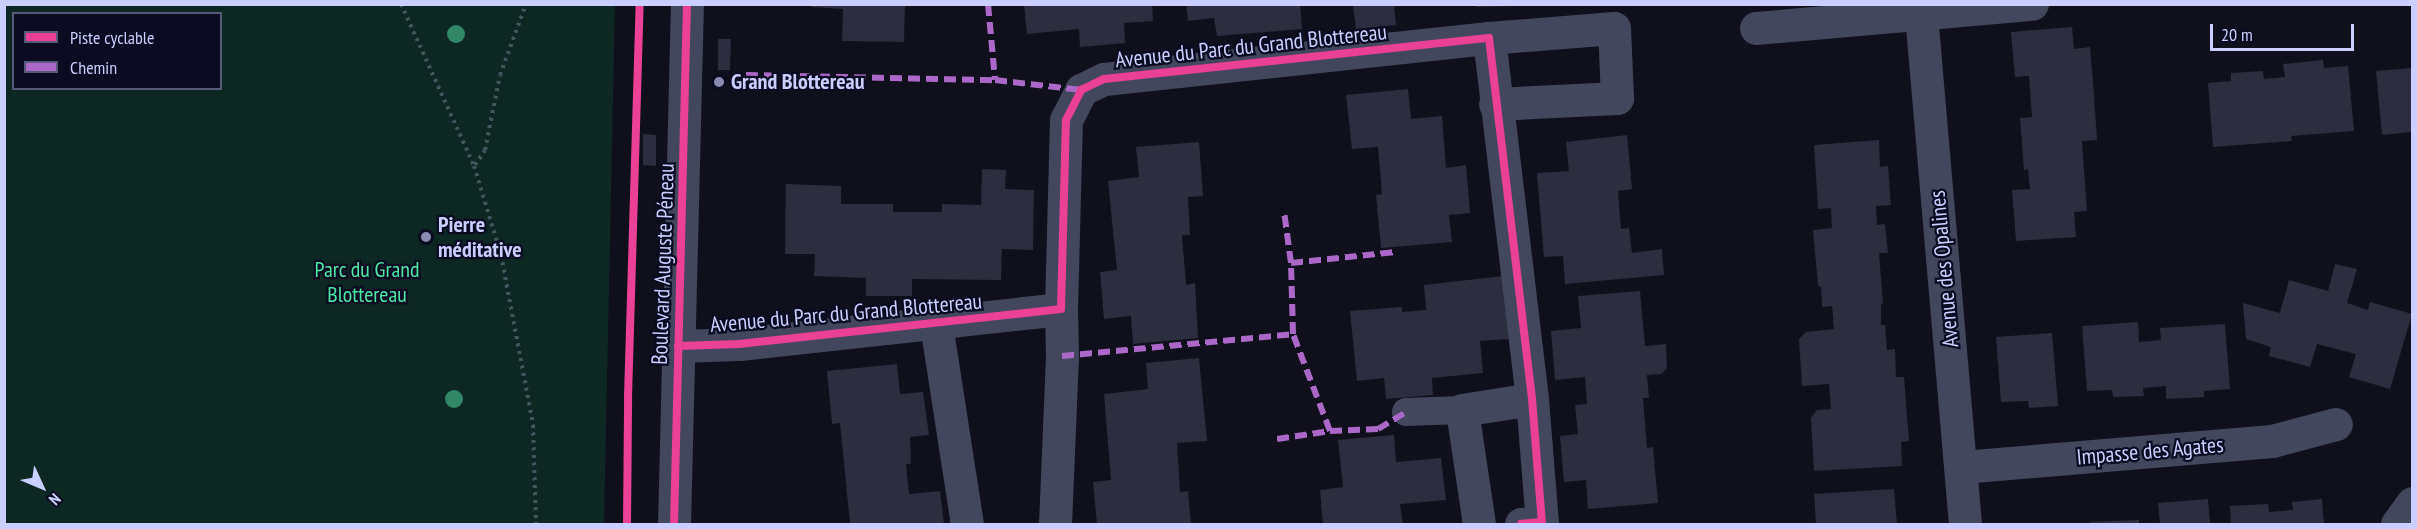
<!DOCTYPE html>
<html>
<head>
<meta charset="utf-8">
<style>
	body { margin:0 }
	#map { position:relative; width:2417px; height:529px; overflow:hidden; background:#10101c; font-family:"PT Sans Narrow",sans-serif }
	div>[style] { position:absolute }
	.green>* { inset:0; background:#0d2723 }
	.building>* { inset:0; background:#2c2d3e }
	.path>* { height:4px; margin-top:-2px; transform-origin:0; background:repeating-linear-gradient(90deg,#41565f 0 3px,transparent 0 7.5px) }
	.service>* { height:28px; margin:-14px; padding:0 14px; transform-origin:14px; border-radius:14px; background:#43475d }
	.minor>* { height:33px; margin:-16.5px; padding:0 16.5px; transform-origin:16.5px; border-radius:16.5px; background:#43475d }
	.tertiary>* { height:33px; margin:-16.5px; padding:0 16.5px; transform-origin:16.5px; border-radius:16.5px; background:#43475d }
	.quiet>* { height:6px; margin-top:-3px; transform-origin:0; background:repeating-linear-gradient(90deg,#ac68c9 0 12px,transparent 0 18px) }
	.cycleway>* { height:8px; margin:-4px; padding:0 4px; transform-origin:4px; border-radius:4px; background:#ea4096 }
	.trees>* { width:18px; height:18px; margin:-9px; border-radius:50%; background:#318766 }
	.dots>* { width:16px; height:16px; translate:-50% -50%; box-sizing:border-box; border:3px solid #0b0b21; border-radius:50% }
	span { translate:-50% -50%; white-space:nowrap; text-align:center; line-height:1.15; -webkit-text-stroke:4.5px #0b0b21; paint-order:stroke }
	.street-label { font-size:22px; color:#cacfff }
	.poi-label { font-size:22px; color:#cacfff; font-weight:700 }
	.left { translate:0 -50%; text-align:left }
	.park-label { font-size:22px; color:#4ce9a3 }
	.frame { position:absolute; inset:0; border:6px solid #cacfff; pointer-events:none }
	.legend { position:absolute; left:12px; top:12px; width:210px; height:78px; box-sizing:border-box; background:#0b0b21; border:2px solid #57597a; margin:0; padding:8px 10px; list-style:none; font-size:18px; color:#cacfff }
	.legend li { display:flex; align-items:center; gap:12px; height:30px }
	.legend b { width:30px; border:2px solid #57597a }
	.north { position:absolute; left:12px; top:457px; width:60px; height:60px; -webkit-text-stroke:4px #0b0b21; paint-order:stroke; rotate:134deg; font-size:16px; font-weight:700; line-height:24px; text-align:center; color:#cacfff }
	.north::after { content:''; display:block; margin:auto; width:21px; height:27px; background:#cacfff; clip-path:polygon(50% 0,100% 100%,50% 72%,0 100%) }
	.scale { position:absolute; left:2210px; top:24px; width:144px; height:27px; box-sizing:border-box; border:3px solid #cacfff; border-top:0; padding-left:8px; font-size:18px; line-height:21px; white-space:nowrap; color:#cacfff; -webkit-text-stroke:4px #0b0b21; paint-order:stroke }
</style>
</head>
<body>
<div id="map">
	<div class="green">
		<div style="clip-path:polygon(evenodd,4px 5px,615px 5px,604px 524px,5px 524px,4px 5px,14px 14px,220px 14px,220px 88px,14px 88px,14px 14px)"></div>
	</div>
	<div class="building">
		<div style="clip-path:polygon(811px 4px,905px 4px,904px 42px,842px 41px,843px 9px,811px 7px)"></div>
		<div style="clip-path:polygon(1024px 4px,1152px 4px,1153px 21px,1124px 23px,1125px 43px,1080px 47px,1079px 29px,1027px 34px)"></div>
		<div style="clip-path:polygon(1186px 4px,1300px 4px,1302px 29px,1217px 36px,1214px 18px,1188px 21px)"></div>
		<div style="clip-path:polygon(1353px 4px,1394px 4px,1396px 25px,1356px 29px)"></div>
		<div style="clip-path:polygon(1477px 4px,1511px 4px,1511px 6px,1477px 7px)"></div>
		<div style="clip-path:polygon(2072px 27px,2074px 49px,2090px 47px,2094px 95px,2097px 140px,2082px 141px,2087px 211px,2074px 212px,2076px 237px,2016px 241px,2012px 190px,2030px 189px,2028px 169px,2024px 170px,2020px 118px,2032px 117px,2029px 76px,2015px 77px,2011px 32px)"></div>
		<div style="clip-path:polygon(718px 39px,731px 39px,730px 70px,718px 70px)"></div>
		<div style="clip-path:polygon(2323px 60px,2324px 68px,2348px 66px,2354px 131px,2291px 136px,2292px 141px,2213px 147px,2208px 83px,2231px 81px,2231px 73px,2263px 71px,2264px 79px,2285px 77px,2283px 64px)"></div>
		<div style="clip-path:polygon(2412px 68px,2412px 132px,2382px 135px,2376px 71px)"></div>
		<div style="clip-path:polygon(1408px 89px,1411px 119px,1442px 116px,1446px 168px,1466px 165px,1470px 213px,1449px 215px,1452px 242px,1381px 248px,1376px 195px,1382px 194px,1378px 147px,1352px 149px,1346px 95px)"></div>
		<div style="clip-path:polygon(643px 134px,656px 135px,656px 166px,643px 165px)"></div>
		<div style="clip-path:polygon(1627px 135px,1632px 189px,1618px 191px,1621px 229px,1629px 228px,1632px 253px,1662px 249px,1664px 275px,1565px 284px,1563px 256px,1544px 257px,1537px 173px,1569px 171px,1566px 142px)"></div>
		<div style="clip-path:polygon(1879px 140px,1880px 167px,1888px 166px,1891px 205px,1876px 206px,1877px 225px,1885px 224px,1888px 253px,1879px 253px,1883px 304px,1881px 304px,1881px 325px,1885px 325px,1887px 350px,1895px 349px,1896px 377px,1904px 377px,1909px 441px,1901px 442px,1902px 466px,1814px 471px,1811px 418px,1817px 410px,1831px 409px,1829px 384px,1802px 386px,1799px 339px,1806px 332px,1834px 329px,1832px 306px,1822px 307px,1821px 287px,1818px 286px,1813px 230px,1832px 228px,1831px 208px,1818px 209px,1814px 145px)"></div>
		<div style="clip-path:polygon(1199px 142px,1203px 196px,1188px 197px,1190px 235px,1182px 235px,1186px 285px,1195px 283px,1198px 338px,1133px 344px,1131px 316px,1104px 319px,1100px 272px,1117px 270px,1108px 181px,1139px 177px,1136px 147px)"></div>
		<div style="clip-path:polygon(982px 169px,1006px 170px,1005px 189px,1034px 190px,1033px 250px,1002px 249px,1001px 280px,912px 279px,912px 296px,866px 296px,866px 278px,814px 276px,815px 254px,785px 254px,786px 184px,841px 186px,841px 204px,893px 204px,893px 212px,942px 212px,942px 204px,981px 205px)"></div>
		<div style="clip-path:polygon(2335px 264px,2357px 269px,2347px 303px,2368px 310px,2370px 302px,2412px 314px,2390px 389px,2349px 377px,2356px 354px,2317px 344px,2310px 367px,2269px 356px,2271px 347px,2246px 339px,2243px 303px,2280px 313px,2289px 280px,2328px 291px)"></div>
		<div style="clip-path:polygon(1503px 276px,1509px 339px,1480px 341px,1483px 373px,1432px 378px,1433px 395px,1386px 399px,1384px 378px,1357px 381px,1350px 311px,1402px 307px,1402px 312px,1426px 310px,1424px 285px)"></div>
		<div style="clip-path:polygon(1640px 291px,1645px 346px,1666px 344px,1667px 368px,1661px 374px,1647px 375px,1649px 398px,1643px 398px,1647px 448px,1653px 447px,1658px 503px,1588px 509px,1586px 480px,1564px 482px,1560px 436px,1578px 434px,1575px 405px,1587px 404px,1585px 377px,1555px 380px,1551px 331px,1581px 328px,1578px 296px)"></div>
		<div style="clip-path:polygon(2138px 322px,2139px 342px,2161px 340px,2160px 328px,2225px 324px,2230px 389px,2204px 391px,2204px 397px,2166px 399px,2166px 386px,2143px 388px,2144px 396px,2113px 397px,2112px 390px,2087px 391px,2082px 326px)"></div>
		<div style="clip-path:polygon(2052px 333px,2058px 406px,2029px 408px,2028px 401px,2001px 402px,1996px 337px)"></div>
		<div style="clip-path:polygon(1199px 358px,1207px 441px,1177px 443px,1180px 492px,1188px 491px,1191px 524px,1097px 524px,1093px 482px,1111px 480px,1104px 394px,1148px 389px,1146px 363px)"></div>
		<div style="clip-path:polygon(897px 364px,900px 394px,923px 392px,929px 435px,910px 437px,911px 464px,906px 464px,909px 494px,940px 491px,944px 524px,850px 524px,840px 423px,832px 424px,827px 371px)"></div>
		<div style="clip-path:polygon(1394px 435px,1396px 462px,1441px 458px,1446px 500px,1400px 504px,1403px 524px,1323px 524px,1320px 490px,1343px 487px,1338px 440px)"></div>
		<div style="clip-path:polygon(1894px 489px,1897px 524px,1816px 524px,1814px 494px)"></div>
		<div style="clip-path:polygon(2208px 499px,2210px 524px,2160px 524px,2158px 503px)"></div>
		<div style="clip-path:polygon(2322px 499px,2324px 524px,2231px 524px,2230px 506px,2268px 504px,2269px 512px,2293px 510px,2292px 502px)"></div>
		<div style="clip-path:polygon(2139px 520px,2139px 524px,2090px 524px,2089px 522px)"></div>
	</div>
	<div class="path">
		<div style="left:401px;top:4px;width:178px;rotate:65.7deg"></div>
		<div style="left:474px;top:166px;width:93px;rotate:73.1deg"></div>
		<div style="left:501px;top:255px;width:173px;rotate:79.3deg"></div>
		<div style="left:533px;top:425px;width:99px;rotate:88.3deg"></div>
		<div style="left:475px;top:165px;width:18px;rotate:-56deg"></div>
		<div style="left:485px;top:150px;width:76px;rotate:-78.7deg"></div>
		<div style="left:500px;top:75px;width:76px;rotate:-69.9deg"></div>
	</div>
	<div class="service">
		<div style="left:1406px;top:412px;width:56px;rotate:-2deg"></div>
	</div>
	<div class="minor">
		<div style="left:1921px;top:14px;width:512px;rotate:85.07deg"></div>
		<div style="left:1756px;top:28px;width:277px;rotate:-5deg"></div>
		<div style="left:1489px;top:38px;width:125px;rotate:-4.6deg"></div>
		<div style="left:1614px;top:28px;width:70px;rotate:87.5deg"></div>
		<div style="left:1617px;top:98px;width:122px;rotate:177.2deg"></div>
		<div style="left:936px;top:324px;width:202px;rotate:81.2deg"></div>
		<div style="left:678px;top:346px;width:61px;rotate:-1.9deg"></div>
		<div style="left:739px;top:344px;width:324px;rotate:-6.2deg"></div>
		<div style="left:1061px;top:309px;width:189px;rotate:-88.5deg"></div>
		<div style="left:1066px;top:120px;width:34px;rotate:-63deg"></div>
		<div style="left:1081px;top:90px;width:25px;rotate:-26deg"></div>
		<div style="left:1104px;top:79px;width:387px;rotate:-6.1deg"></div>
		<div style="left:1489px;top:38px;width:364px;rotate:83.2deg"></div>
		<div style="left:1532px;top:399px;width:123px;rotate:85.4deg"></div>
		<div style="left:1542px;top:522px;width:21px;rotate:175deg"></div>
		<div style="left:1962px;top:467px;width:311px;rotate:-4.8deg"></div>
		<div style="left:2272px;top:441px;width:66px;rotate:-14.9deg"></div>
		<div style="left:1055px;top:524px;width:168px;rotate:-87.6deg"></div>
		<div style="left:1062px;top:356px;width:47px;rotate:-91.2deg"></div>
		<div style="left:1479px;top:524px;width:115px;rotate:-98.5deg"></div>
		<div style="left:1462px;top:410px;width:71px;rotate:-8.9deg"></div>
		<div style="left:2397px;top:524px;width:26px;rotate:-54deg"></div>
	</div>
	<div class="tertiary">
		<div style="left:674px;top:524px;width:520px;rotate:-88.57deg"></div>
	</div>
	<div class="quiet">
		<div style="left:988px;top:4px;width:76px;rotate:84.7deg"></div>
		<div style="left:995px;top:80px;width:87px;rotate:6.6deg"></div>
		<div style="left:746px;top:75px;width:249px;rotate:1.2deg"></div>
		<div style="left:1291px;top:263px;width:105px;rotate:-6deg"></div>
		<div style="left:1062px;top:356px;width:232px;rotate:-5.4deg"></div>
		<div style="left:1293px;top:334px;width:71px;rotate:-91.6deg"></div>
		<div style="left:1291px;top:263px;width:52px;rotate:-97.7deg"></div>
		<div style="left:1330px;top:431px;width:48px;rotate:-2.4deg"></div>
		<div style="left:1378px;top:429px;width:33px;rotate:-31deg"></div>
		<div style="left:1277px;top:439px;width:54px;rotate:-8.6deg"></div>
		<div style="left:1330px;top:431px;width:104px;rotate:-110.9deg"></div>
	</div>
	<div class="cycleway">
		<div style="left:678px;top:346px;width:61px;rotate:-1.9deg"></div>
		<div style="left:739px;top:344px;width:324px;rotate:-6.2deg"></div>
		<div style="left:1061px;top:309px;width:189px;rotate:-88.5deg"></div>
		<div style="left:1066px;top:120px;width:34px;rotate:-63deg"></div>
		<div style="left:1081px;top:90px;width:25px;rotate:-26deg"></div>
		<div style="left:1104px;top:79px;width:387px;rotate:-6.1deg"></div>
		<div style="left:1489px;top:38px;width:364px;rotate:83.2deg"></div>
		<div style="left:1532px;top:399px;width:123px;rotate:85.4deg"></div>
		<div style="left:1542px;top:522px;width:21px;rotate:175deg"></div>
		<div style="left:627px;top:524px;width:127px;rotate:-89.5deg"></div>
		<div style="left:628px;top:397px;width:393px;rotate:-88.3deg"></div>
		<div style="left:674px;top:524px;width:520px;rotate:-88.57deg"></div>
	</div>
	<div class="trees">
		<div style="left:456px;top:34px"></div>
		<div style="left:454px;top:399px"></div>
	</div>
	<div class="dots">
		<div style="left:719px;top:82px;background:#898cb0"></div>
		<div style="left:426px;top:237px;background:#898cb0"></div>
	</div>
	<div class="street-label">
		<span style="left:1251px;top:46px;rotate:-6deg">Avenue du Parc du Grand Blottereau</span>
		<span style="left:663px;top:264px;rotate:-88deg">Boulevard Auguste Péneau</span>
		<span style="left:1944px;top:269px;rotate:-95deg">Avenue des Opalines</span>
		<span style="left:846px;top:313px;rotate:-5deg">Avenue du Parc du Grand Blottereau</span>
		<span style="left:2150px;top:451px;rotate:-5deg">Impasse des Agates</span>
	</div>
	<div class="poi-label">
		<span class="left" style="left:731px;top:82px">Grand Blottereau</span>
		<span class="left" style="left:438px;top:237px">Pierre<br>méditative</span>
	</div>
	<div class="park-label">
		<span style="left:367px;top:282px">Parc du Grand<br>Blottereau</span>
	</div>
	<div class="frame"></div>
	<ul class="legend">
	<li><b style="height:8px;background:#ea4096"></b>Piste cyclable</li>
	<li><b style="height:8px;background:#ac68c9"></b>Chemin</li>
	</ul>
	<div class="north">N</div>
	<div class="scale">20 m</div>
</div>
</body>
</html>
